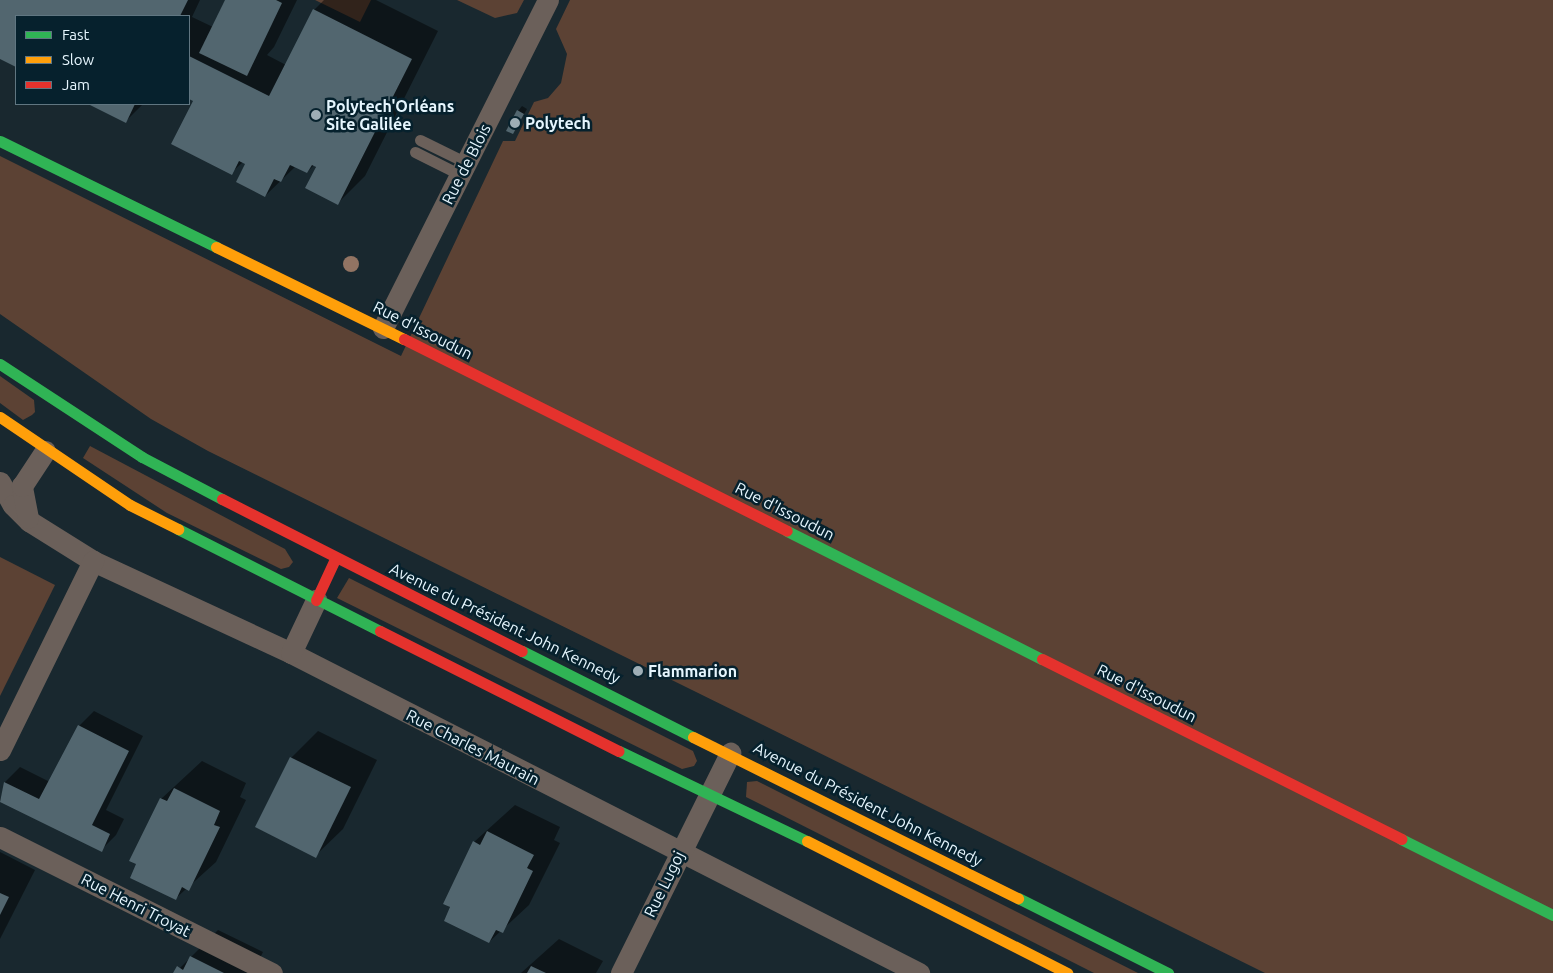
<!DOCTYPE html>
<html>
<head>
<meta charset="utf-8">
<style>
	body { margin:0 }
	#map { position:relative; width:1553px; height:973px; overflow:hidden; background:#19282f; font-family:Ubuntu,sans-serif }
	div>[style] { position:absolute }
	.green>* { inset:0; background:#5c4234 }
	.shadow>* { inset:0; background:#0007 }
	.building>* { inset:0; background:#52666f }
	.lane>* { height:11px; margin:-5.5px; padding:0 5.5px; transform-origin:5.5px; border-radius:5.5px; background:#6b605a }
	.street>* { height:21px; margin:-10.5px; padding:0 10.5px; transform-origin:10.5px; border-radius:10.5px; background:#6b605a }
	.fast>* { height:11px; margin:-5.5px; padding:0 5.5px; transform-origin:5.5px; border-radius:5.5px; background:#30b455 }
	.slow>* { height:11px; margin:-5.5px; padding:0 5.5px; transform-origin:5.5px; border-radius:5.5px; background:#ff9f0a }
	.jam>* { height:11px; margin:-5.5px; padding:0 5.5px; transform-origin:5.5px; border-radius:5.5px; background:#e5322d }
	.trees>* { width:16px; height:16px; margin:-8px; border-radius:50%; background:#927463 }
	.dots>* { width:14px; height:14px; translate:-50% -50%; box-sizing:border-box; border:2px solid #06212d; border-radius:50% }
	span { translate:-50% -50%; white-space:nowrap; text-align:center; line-height:1.15; -webkit-text-stroke:5px #06212d; paint-order:stroke }
	.poi-label { font-size:16px; color:#e6f6fe; font-weight:700 }
	.left { translate:0 -50%; text-align:left }
	.street-label { font-size:16px; color:#e6f6fe }
	.legend { position:absolute; left:15px; top:15px; width:175px; height:90px; box-sizing:border-box; background:#06212d; border:1px solid #607681; margin:0; padding:6px 9px; list-style:none; font-size:15px; color:#e6f6fe }
	.legend li { display:flex; align-items:center; gap:10px; height:25px }
	.legend b { width:25px; border:1px solid #607681 }
</style>
</head>
<body>
<div id="map">
	<div class="green">
		<div style="clip-path:polygon(315px 0,371px 0,360px 22px)"></div>
		<div style="clip-path:polygon(457px 0,524px 0,517px 13px,495px 18px)"></div>
		<div style="clip-path:polygon(570px 0,1553px 0,1553px 973px,1265px 973px,208px 451px,151px 419px,0 314px,0 156px,401px 356px,503px 141px,515px 141px,534px 102px,548px 98px,561px 83px,567px 54px,556px 29px)"></div>
		<div style="clip-path:polygon(0 376px,34px 400px,35px 412px,32px 415px,23px 420px,0 403px)"></div>
		<div style="clip-path:polygon(90px 446px,285px 549px,293px 562px,289px 567px,281px 569px,167px 513px,83px 458px)"></div>
		<div style="clip-path:polygon(0 557px,55px 585px,0 696px)"></div>
		<div style="clip-path:polygon(349px 578px,693px 751px,697px 761px,694px 766px,682px 769px,337px 598px)"></div>
		<div style="clip-path:polygon(757px 781px,1138px 973px,1094px 973px,746px 797px,747px 782px)"></div>
	</div>
	<div class="shadow">
		<div style="clip-path:polygon(0 0,200px 0,192px 17px,213px 27px,226px 0,297px 0,274px 47px,267px 55px,286px 65px,314px 10px,324px 0,376px 0,438px 31px,365px 176px,338px 203px,314px 165px,307px 172px,296px 166px,265px 196px,247px 164px,243px 162px,231px 173px,194px 100px,189px 97px,189px 16px,16px 16px,16px 66px,0 57px)"></div>
		<div style="clip-path:polygon(91px 104px,143px 104px,126px 121px)"></div>
		<div style="clip-path:polygon(522px 106px,527px 109px,513px 133px,518px 111px)"></div>
		<div style="clip-path:polygon(94px 711px,143px 736px,106px 810px,124px 819px,116px 835px,101px 850px,0 801px,5px 782px,20px 767px,50px 782px,79px 726px)"></div>
		<div style="clip-path:polygon(318px 731px,377px 760px,343px 829px,315px 856px,291px 758px)"></div>
		<div style="clip-path:polygon(202px 761px,246px 783px,240px 797px,246px 800px,216px 862px,175px 899px,161px 799px)"></div>
		<div style="clip-path:polygon(515px 805px,560px 827px,554px 840px,560px 843px,529px 905px,489px 942px,445px 903px,474px 842px)"></div>
		<div style="clip-path:polygon(0 852px,35px 870px,0 939px)"></div>
		<div style="clip-path:polygon(218px 930px,263px 952px,256px 966px,261px 973px,175px 973px)"></div>
		<div style="clip-path:polygon(559px 939px,603px 961px,596px 973px,521px 973px)"></div>
	</div>
	<div class="building">
		<div style="clip-path:polygon(0 0,188px 0,180px 16px,16px 16px,16px 67px,0 59px)"></div>
		<div style="clip-path:polygon(225px 0,276px 0,282px 3px,247px 76px,199px 53px)"></div>
		<div style="clip-path:polygon(313px 9px,412px 59px,338px 205px,305px 188px,316px 167px,312px 165px,307px 173px,290px 165px,281px 182px,274px 179px,265px 197px,236px 182px,245px 164px,239px 161px,232px 175px,171px 144px,193px 101px,189px 99px,189px 56px,269px 96px)"></div>
		<div style="clip-path:polygon(88px 104px,135px 104px,126px 123px)"></div>
		<div style="clip-path:polygon(517px 110px,524px 114px,513px 134px,506px 131px)"></div>
		<div style="clip-path:polygon(78px 725px,129px 751px,92px 825px,110px 834px,102px 852px,0 802px,4px 782px,39px 799px)"></div>
		<div style="clip-path:polygon(290px 757px,351px 787px,316px 858px,255px 827px)"></div>
		<div style="clip-path:polygon(174px 788px,220px 811px,214px 825px,220px 827px,189px 891px,182px 887px,176px 900px,130px 878px,136px 864px,129px 861px,160px 798px,167px 801px)"></div>
		<div style="clip-path:polygon(487px 831px,534px 855px,527px 868px,533px 871px,503px 933px,496px 930px,489px 943px,444px 921px,450px 907px,443px 904px,473px 841px,480px 845px)"></div>
		<div style="clip-path:polygon(0 893px,9px 897px,0 915px)"></div>
		<div style="clip-path:polygon(190px 956px,224px 973px,173px 973px,177px 966px,183px 970px)"></div>
		<div style="clip-path:polygon(531px 966px,546px 973px,527px 973px)"></div>
	</div>
	<div class="lane">
		<div style="left:420px;top:140px;width:52px;rotate:26.1deg"></div>
		<div style="left:415px;top:152px;width:51px;rotate:26.6deg"></div>
	</div>
	<div class="street">
		<div style="left:383px;top:328px;width:367px;rotate:-63.3deg"></div>
		<div style="left:0;top:482px;width:26px;rotate:61deg"></div>
		<div style="left:13px;top:505px;width:23px;rotate:45deg"></div>
		<div style="left:29px;top:521px;width:75px;rotate:32deg"></div>
		<div style="left:93px;top:561px;width:218px;rotate:24.9deg"></div>
		<div style="left:291px;top:653px;width:705px;rotate:27deg"></div>
		<div style="left:28px;top:518px;width:33px;rotate:-101deg"></div>
		<div style="left:22px;top:486px;width:42px;rotate:-56.7deg"></div>
		<div style="left:291px;top:653px;width:59px;rotate:-64.7deg"></div>
		<div style="left:0;top:750px;width:211px;rotate:-63.8deg"></div>
		<div style="left:0;top:837px;width:304px;rotate:26.6deg"></div>
		<div style="left:621px;top:973px;width:246px;rotate:-63.6deg"></div>
	</div>
	<div class="fast">
		<div style="left:0;top:141px;width:241px;rotate:26.1deg"></div>
		<div style="left:0;top:364px;width:170px;rotate:33.2deg"></div>
		<div style="left:142px;top:457px;width:90px;rotate:27.7deg"></div>
		<div style="left:178px;top:529px;width:226px;rotate:26.8deg"></div>
		<div style="left:787px;top:531px;width:285px;rotate:26.7deg"></div>
		<div style="left:522px;top:651px;width:191px;rotate:26.7deg"></div>
		<div style="left:619px;top:751px;width:208px;rotate:25.6deg"></div>
		<div style="left:1401px;top:839px;width:170px;rotate:26.6deg"></div>
		<div style="left:1018px;top:898px;width:168px;rotate:26.6deg"></div>
	</div>
	<div class="slow">
		<div style="left:216px;top:247px;width:209px;rotate:26.1deg"></div>
		<div style="left:0;top:417px;width:157px;rotate:34.1deg"></div>
		<div style="left:130px;top:505px;width:54px;rotate:26.6deg"></div>
		<div style="left:693px;top:737px;width:363px;rotate:26.4deg"></div>
		<div style="left:807px;top:841px;width:292px;rotate:26.9deg"></div>
	</div>
	<div class="jam">
		<div style="left:404px;top:339px;width:428px;rotate:26.6deg"></div>
		<div style="left:222px;top:499px;width:336px;rotate:26.9deg"></div>
		<div style="left:316px;top:600px;width:47px;rotate:-65.1deg"></div>
		<div style="left:380px;top:631px;width:267px;rotate:26.7deg"></div>
		<div style="left:1042px;top:659px;width:402px;rotate:26.6deg"></div>
	</div>
	<div class="trees">
		<div style="left:351px;top:264px"></div>
	</div>
	<div class="dots">
		<div style="left:316px;top:115px;background:#9eaeb6"></div>
		<div style="left:515px;top:123px;background:#9eaeb6"></div>
		<div style="left:638px;top:671px;background:#9eaeb6"></div>
	</div>
	<div class="poi-label">
		<span class="left" style="left:326px;top:115px">Polytech'Orléans<br>Site Galilée</span>
		<span class="left" style="left:525px;top:123px">Polytech</span>
		<span class="left" style="left:648px;top:671px">Flammarion</span>
	</div>
	<div class="street-label">
		<span style="left:466px;top:164px;rotate:-63deg">Rue de Blois</span>
		<span style="left:423px;top:330px;rotate:27deg">Rue d'Issoudun</span>
		<span style="left:785px;top:511px;rotate:27deg">Rue d'Issoudun</span>
		<span style="left:505px;top:623px;rotate:26deg">Avenue du Président John Kennedy</span>
		<span style="left:1147px;top:693px;rotate:27deg">Rue d'Issoudun</span>
		<span style="left:473px;top:747px;rotate:27deg">Rue Charles Maurain</span>
		<span style="left:868px;top:804px;rotate:27deg">Avenue du Président John Kennedy</span>
		<span style="left:664px;top:884px;rotate:-64deg">Rue Lugoj</span>
		<span style="left:136px;top:905px;rotate:27deg">Rue Henri Troyat</span>
	</div>
	<ul class="legend">
	<li><b style="height:6px;background:#30b455"></b>Fast</li>
	<li><b style="height:6px;background:#ff9f0a"></b>Slow</li>
	<li><b style="height:6px;background:#e5322d"></b>Jam</li>
	</ul>
</div>
</body>
</html>
